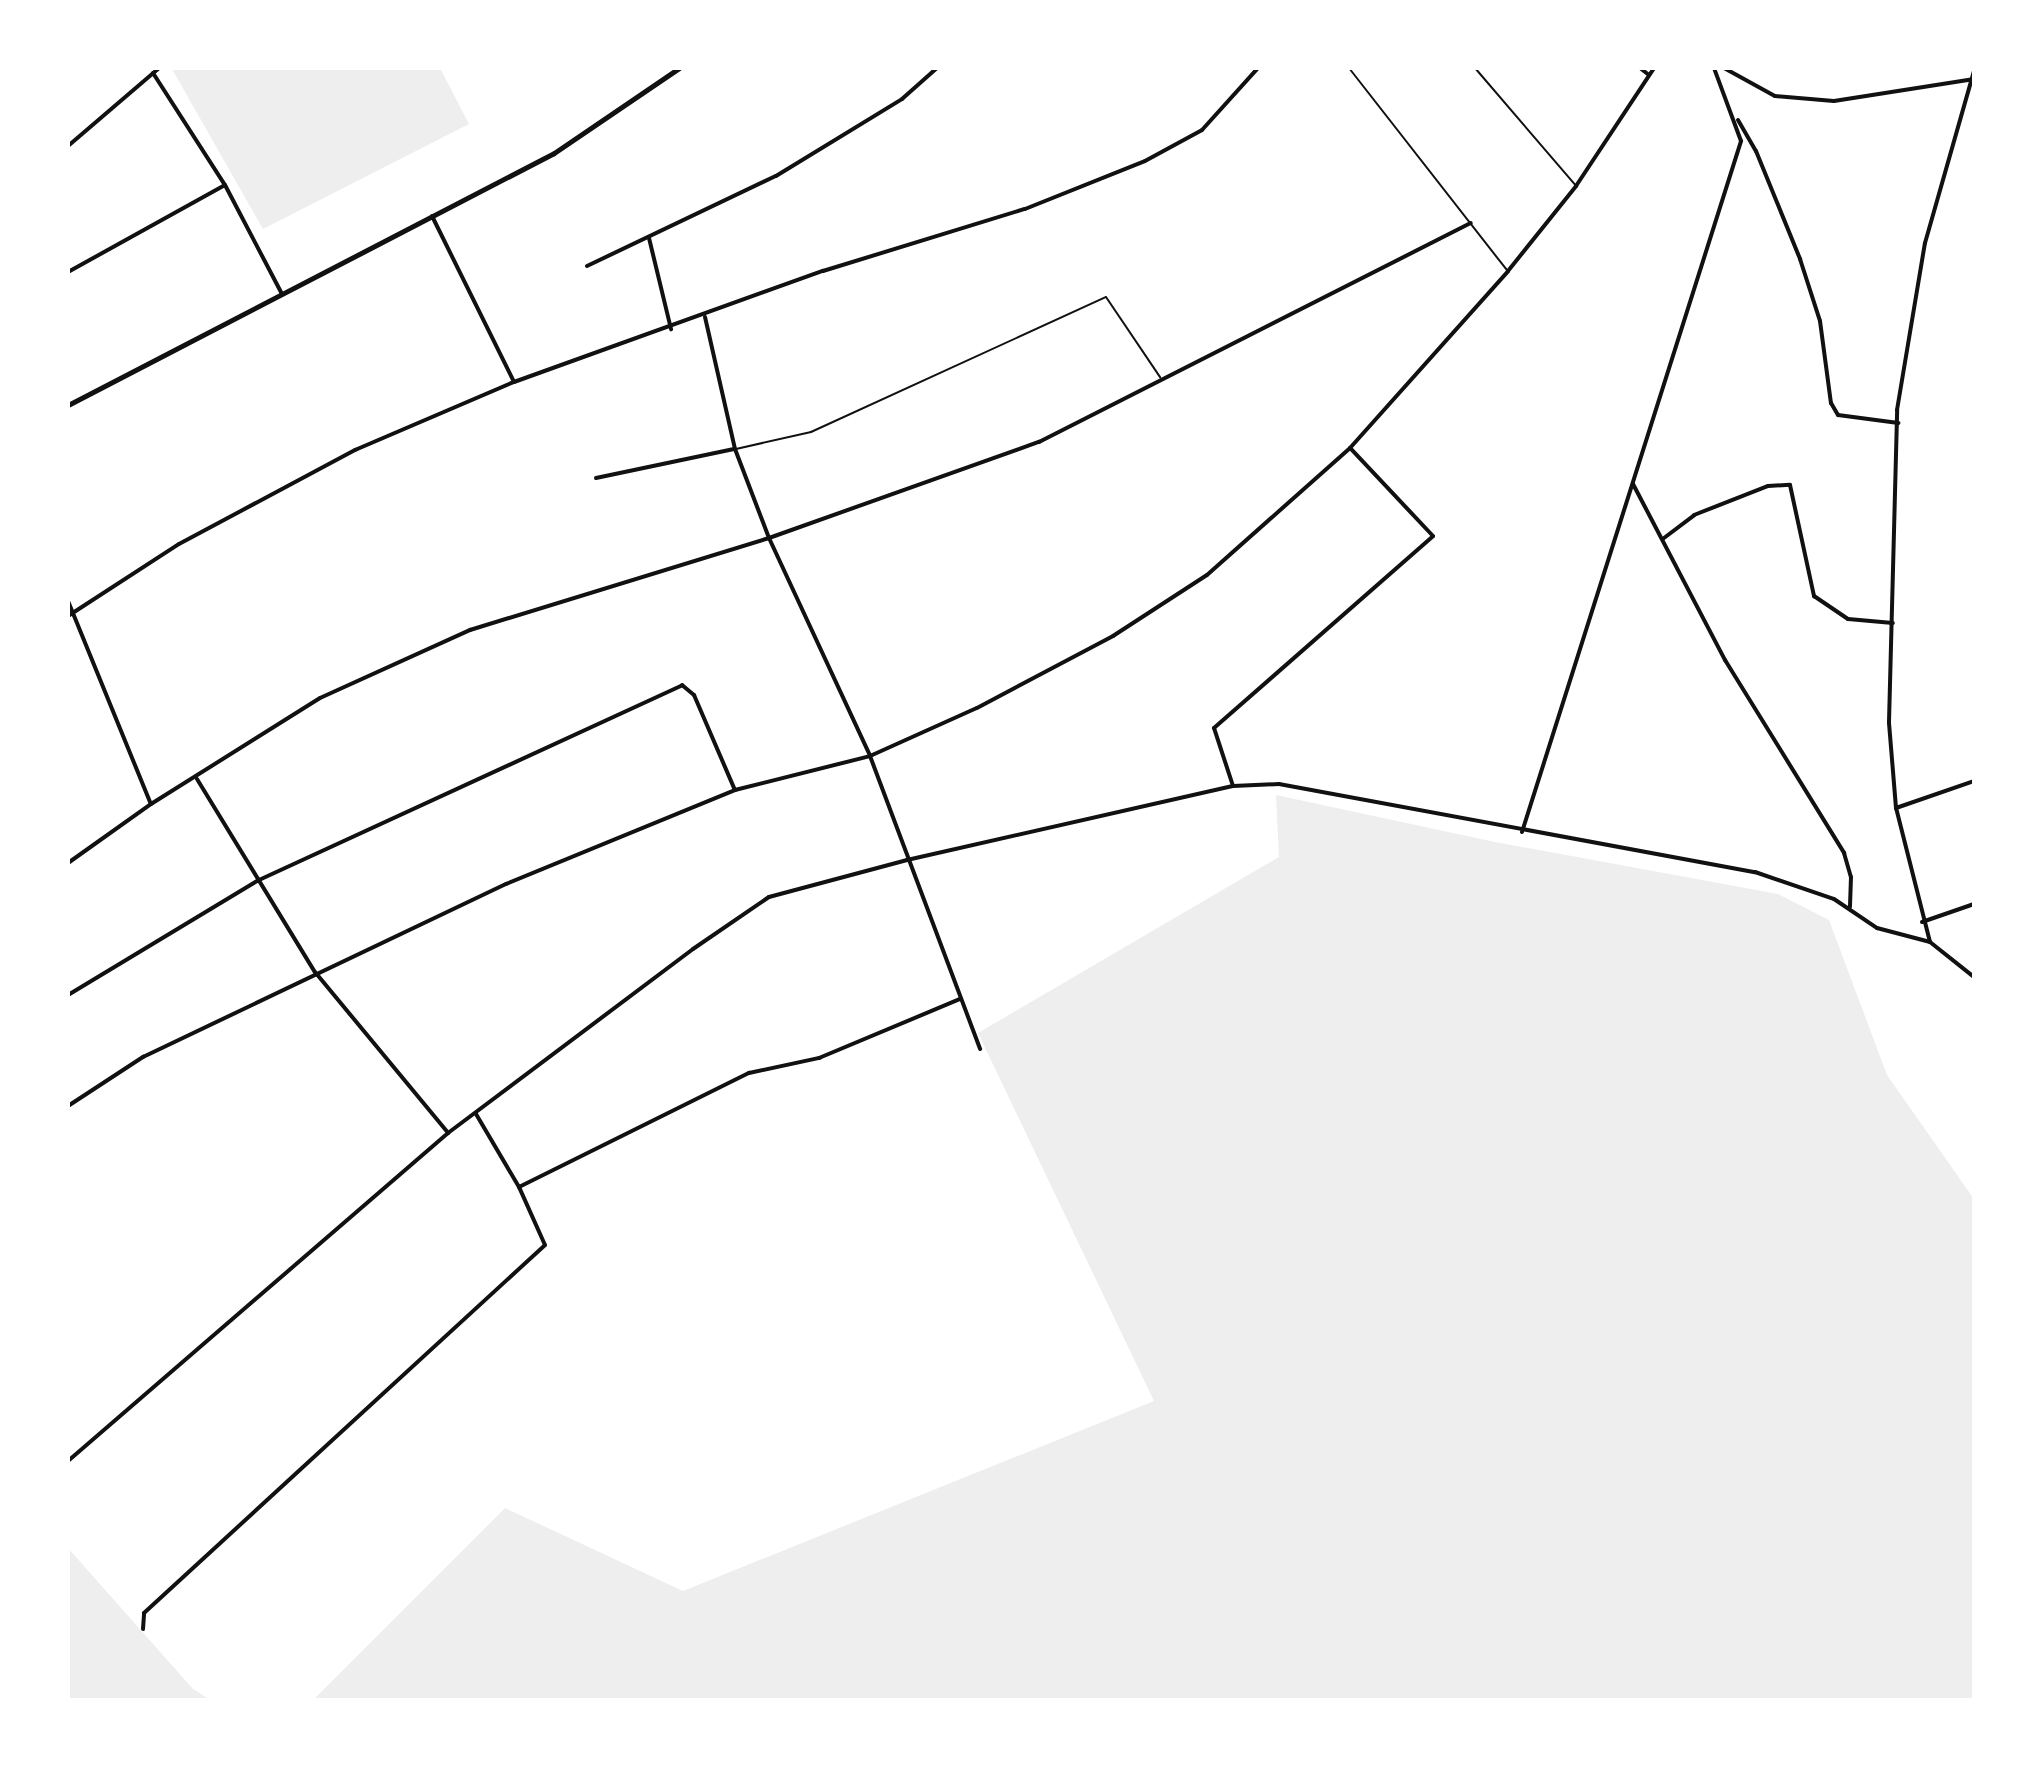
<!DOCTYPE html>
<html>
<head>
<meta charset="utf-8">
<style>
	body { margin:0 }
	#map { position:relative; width:2042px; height:1768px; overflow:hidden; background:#fff; font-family:"Source Sans 3",sans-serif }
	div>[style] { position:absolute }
	.green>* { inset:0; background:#eee }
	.service>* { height:2px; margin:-1px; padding:0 1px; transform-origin:1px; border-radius:1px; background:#111 }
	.minor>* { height:4px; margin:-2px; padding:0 2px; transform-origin:2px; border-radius:2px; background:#111 }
	.tertiary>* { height:5px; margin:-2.5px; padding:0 2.5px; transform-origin:2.5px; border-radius:2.5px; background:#111 }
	span { translate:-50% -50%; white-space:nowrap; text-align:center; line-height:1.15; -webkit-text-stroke:6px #fff; paint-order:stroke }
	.frame { position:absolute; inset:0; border:70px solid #fff; pointer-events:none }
</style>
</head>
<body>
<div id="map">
	<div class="green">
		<div style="clip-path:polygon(440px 68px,469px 124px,263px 229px,172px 69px)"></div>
		<div style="clip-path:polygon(1276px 795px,1495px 842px,1778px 894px,1829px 920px,1887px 1075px,1974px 1199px,1974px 1700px,313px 1700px,505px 1508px,683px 1591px,1154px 1401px,978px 1033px,1279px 857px)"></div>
		<div style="clip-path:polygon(68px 1548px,193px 1689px,210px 1700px,68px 1700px)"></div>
	</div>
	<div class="service">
		<div style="left:1349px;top:68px;width:256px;rotate:52deg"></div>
		<div style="left:1475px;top:68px;width:155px;rotate:49.4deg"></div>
		<div style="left:736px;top:449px;width:77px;rotate:-12.8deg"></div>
		<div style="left:811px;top:432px;width:324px;rotate:-24.6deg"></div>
		<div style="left:1106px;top:297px;width:97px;rotate:56deg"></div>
	</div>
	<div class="minor">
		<div style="left:1640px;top:68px;width:11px;rotate:38deg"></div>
		<div style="left:1724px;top:68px;width:58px;rotate:28.8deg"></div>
		<div style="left:1775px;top:96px;width:59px;rotate:4.8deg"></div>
		<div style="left:1834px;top:101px;width:142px;rotate:-8.9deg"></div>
		<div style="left:153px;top:73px;width:133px;rotate:57.3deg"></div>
		<div style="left:225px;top:185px;width:123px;rotate:62.4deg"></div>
		<div style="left:1738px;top:120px;width:36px;rotate:60deg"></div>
		<div style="left:1756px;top:151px;width:117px;rotate:67.8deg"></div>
		<div style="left:1800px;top:259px;width:65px;rotate:72.1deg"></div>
		<div style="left:1820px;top:321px;width:83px;rotate:82.4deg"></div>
		<div style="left:1831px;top:403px;width:14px;rotate:60deg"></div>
		<div style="left:1838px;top:415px;width:61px;rotate:7.6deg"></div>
		<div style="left:68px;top:146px;width:120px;rotate:-40.6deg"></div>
		<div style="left:432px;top:216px;width:185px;rotate:63.7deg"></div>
		<div style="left:649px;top:238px;width:94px;rotate:76.4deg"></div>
		<div style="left:587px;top:266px;width:209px;rotate:-25.5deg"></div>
		<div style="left:776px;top:176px;width:148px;rotate:-31.4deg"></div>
		<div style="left:902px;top:99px;width:47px;rotate:-41.5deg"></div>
		<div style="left:68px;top:272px;width:179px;rotate:-29deg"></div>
		<div style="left:705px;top:317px;width:135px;rotate:77.2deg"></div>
		<div style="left:735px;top:449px;width:95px;rotate:69.1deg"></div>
		<div style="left:769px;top:538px;width:240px;rotate:65.1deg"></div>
		<div style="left:870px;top:756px;width:313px;rotate:69.4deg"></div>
		<div style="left:596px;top:478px;width:141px;rotate:-11.9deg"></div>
		<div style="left:1633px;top:484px;width:199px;rotate:62.4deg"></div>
		<div style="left:1725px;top:660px;width:227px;rotate:58.3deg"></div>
		<div style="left:1844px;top:853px;width:25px;rotate:74deg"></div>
		<div style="left:1851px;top:877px;width:30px;rotate:92deg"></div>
		<div style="left:1664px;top:538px;width:38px;rotate:-37deg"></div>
		<div style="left:1694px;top:515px;width:79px;rotate:-21.4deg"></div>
		<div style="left:1768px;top:486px;width:22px;rotate:-3deg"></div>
		<div style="left:1790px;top:485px;width:114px;rotate:77.8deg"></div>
		<div style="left:1814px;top:596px;width:41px;rotate:34.1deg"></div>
		<div style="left:1848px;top:619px;width:45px;rotate:5.1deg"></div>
		<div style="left:68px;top:601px;width:219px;rotate:67.8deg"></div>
		<div style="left:68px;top:616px;width:132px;rotate:-33deg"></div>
		<div style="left:179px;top:544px;width:200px;rotate:-28.1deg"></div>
		<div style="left:355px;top:450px;width:173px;rotate:-23.2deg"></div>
		<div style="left:514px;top:382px;width:328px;rotate:-19.8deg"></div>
		<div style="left:823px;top:271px;width:211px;rotate:-17.1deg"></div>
		<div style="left:1025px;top:209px;width:129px;rotate:-21.8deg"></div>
		<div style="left:1145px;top:161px;width:65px;rotate:-28.5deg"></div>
		<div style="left:1202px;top:130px;width:84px;rotate:-47.9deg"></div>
		<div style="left:197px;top:779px;width:226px;rotate:58.6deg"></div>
		<div style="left:315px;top:972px;width:209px;rotate:50.4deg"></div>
		<div style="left:1233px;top:786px;width:61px;rotate:-108.1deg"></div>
		<div style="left:1214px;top:728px;width:291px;rotate:-41.2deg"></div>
		<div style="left:1433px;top:536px;width:121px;rotate:-133.3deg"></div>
		<div style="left:1896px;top:808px;width:83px;rotate:-19.1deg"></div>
		<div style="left:1522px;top:832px;width:725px;rotate:-72.41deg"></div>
		<div style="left:1741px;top:141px;width:78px;rotate:-110.3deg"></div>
		<div style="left:68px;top:863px;width:102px;rotate:-35.4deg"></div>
		<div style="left:151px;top:804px;width:199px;rotate:-32.1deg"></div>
		<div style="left:320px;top:698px;width:165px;rotate:-24.4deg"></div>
		<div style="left:470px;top:630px;width:313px;rotate:-17.1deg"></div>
		<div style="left:769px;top:538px;width:287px;rotate:-19.6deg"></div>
		<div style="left:1039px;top:442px;width:484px;rotate:-26.9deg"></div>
		<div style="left:1922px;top:922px;width:55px;rotate:-19.1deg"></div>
		<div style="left:1930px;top:942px;width:138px;rotate:-104.2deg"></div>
		<div style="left:1896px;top:808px;width:86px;rotate:-94.7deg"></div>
		<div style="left:1889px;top:722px;width:312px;rotate:-88.5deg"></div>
		<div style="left:1897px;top:410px;width:169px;rotate:-80.5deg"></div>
		<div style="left:1925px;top:243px;width:179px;rotate:-74.1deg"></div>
		<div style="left:68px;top:995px;width:223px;rotate:-31.1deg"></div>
		<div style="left:259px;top:880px;width:466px;rotate:-24.7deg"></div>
		<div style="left:682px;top:685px;width:16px;rotate:40deg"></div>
		<div style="left:694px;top:695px;width:103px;rotate:66.7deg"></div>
		<div style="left:68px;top:1106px;width:90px;rotate:-33.2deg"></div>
		<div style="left:143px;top:1057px;width:402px;rotate:-25.5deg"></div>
		<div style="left:506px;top:884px;width:248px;rotate:-22.3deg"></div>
		<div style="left:735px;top:790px;width:139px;rotate:-14.1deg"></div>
		<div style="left:870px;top:756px;width:117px;rotate:-24.2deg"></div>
		<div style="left:977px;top:708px;width:154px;rotate:-27.9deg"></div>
		<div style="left:1113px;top:636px;width:112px;rotate:-33deg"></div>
		<div style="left:1207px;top:575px;width:191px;rotate:-41.6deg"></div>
		<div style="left:1350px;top:448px;width:237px;rotate:-48.2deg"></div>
		<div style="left:1508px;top:271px;width:109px;rotate:-51.3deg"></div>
		<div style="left:1576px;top:186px;width:141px;rotate:-56.5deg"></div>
		<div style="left:519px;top:1187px;width:257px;rotate:-26.4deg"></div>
		<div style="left:749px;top:1073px;width:72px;rotate:-12.1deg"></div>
		<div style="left:819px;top:1058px;width:153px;rotate:-22.7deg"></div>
		<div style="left:68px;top:1461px;width:502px;rotate:-40.8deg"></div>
		<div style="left:448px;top:1133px;width:306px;rotate:-36.9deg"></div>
		<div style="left:693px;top:949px;width:92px;rotate:-34.4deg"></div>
		<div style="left:769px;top:897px;width:143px;rotate:-15deg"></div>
		<div style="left:907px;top:860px;width:334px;rotate:-12.8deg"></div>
		<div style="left:1233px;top:786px;width:46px;rotate:-2.5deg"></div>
		<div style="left:1279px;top:784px;width:484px;rotate:10.5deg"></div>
		<div style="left:1755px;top:872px;width:83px;rotate:18.9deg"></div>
		<div style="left:1834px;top:899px;width:52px;rotate:34deg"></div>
		<div style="left:1877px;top:928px;width:55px;rotate:14.8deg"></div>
		<div style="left:1930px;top:942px;width:56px;rotate:38.5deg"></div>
		<div style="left:143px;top:1629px;width:16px;rotate:-86deg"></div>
		<div style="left:144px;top:1613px;width:544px;rotate:-42.54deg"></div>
		<div style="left:545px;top:1245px;width:64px;rotate:-114.1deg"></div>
		<div style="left:519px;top:1187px;width:85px;rotate:-120.5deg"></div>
	</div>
	<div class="tertiary">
		<div style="left:68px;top:405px;width:547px;rotate:-27.41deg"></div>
		<div style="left:554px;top:153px;width:151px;rotate:-34.2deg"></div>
	</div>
	<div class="frame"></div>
</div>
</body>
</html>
